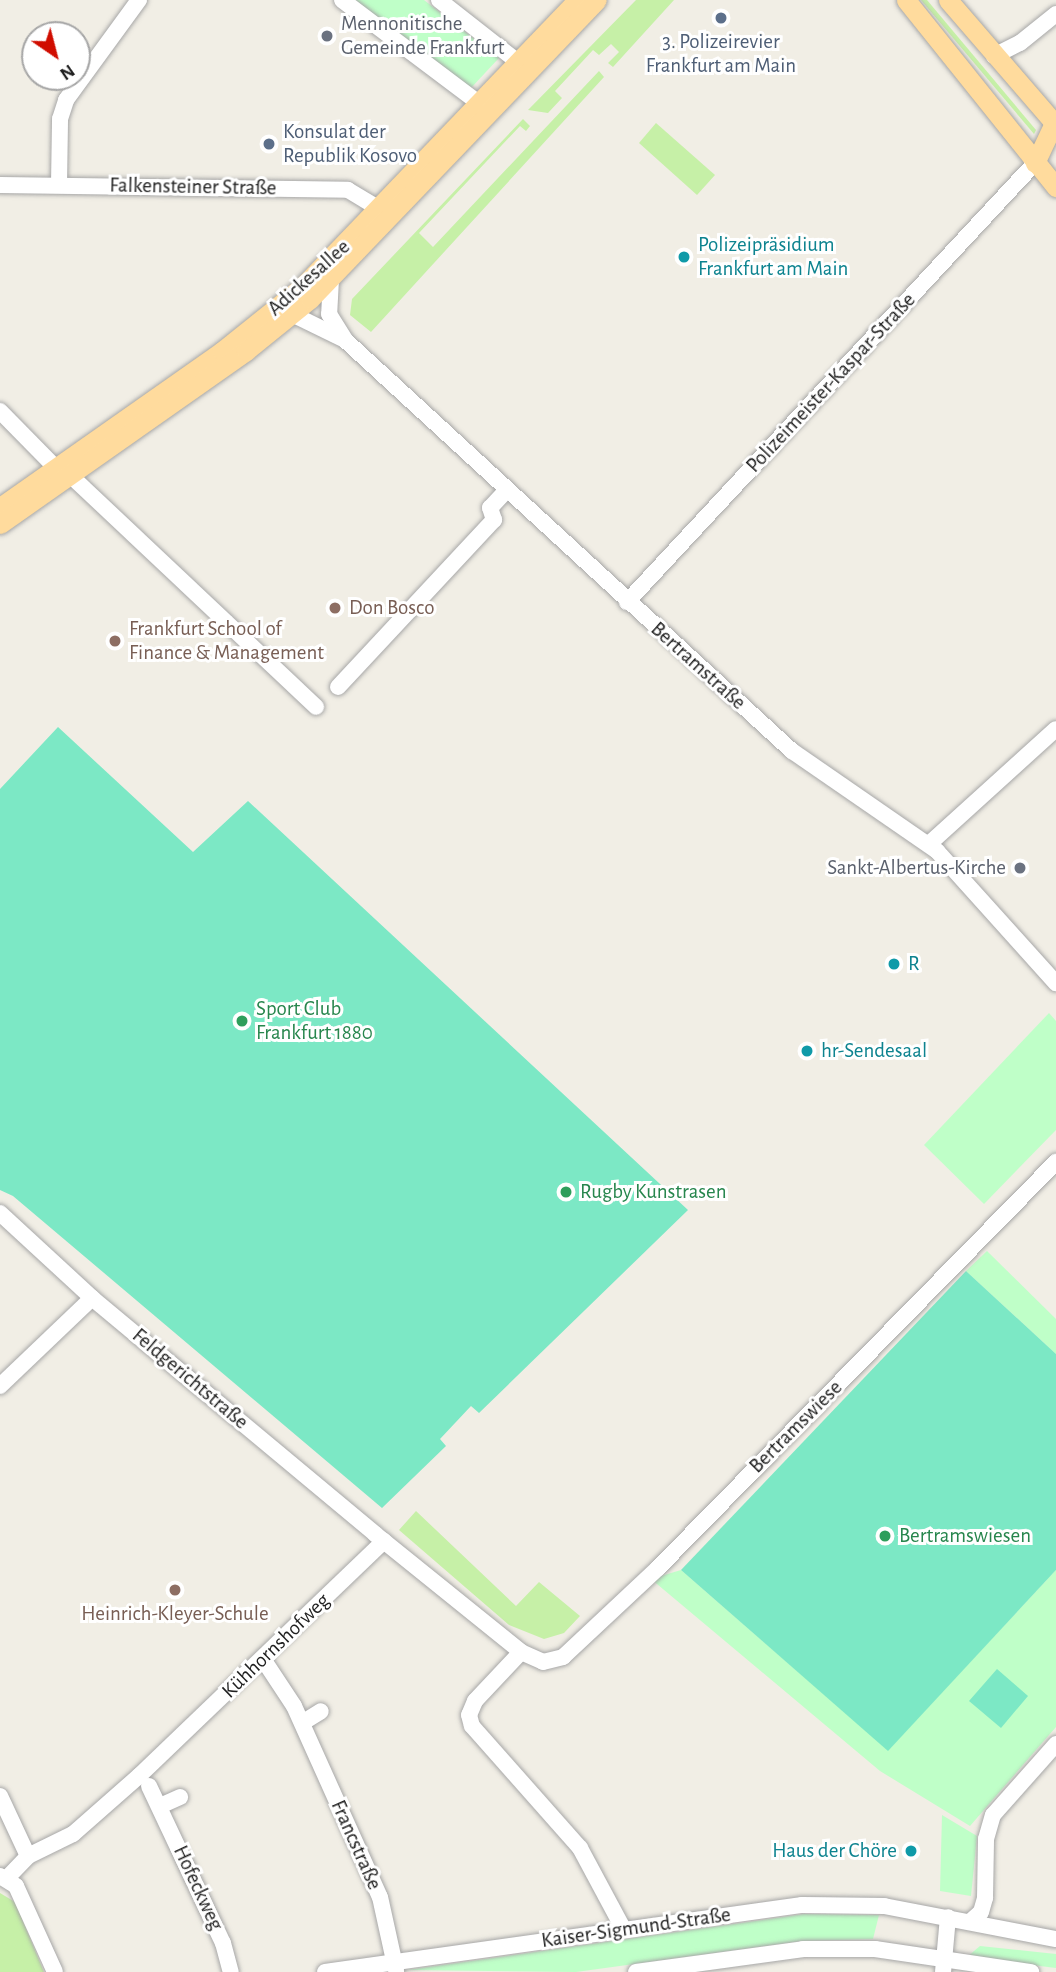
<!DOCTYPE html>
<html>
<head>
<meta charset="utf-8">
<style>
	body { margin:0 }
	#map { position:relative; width:1056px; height:1972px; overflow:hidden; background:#f1eee5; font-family:"Alegreya Sans",sans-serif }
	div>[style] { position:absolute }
	.grass>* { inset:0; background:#c6f0a7 }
	.park>* { inset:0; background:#bfffc8 }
	.pitch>* { inset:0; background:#7ce8c5 }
	.roads { filter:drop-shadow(0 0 2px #a7a7a7) drop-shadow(0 0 2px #a7a7a7) }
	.minor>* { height:16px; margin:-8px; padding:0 8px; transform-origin:8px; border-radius:8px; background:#fff }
	.major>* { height:19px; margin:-9.5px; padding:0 9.5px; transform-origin:9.5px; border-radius:9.5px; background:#ffdb9d }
	.dots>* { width:19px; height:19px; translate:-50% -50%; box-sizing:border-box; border:4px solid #fff; border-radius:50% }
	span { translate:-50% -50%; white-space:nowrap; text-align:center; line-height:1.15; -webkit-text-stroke:6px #fff; paint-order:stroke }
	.worship-label { font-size:21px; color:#5b616d }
	.left { translate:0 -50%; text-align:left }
	.right { translate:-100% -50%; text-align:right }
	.service-label { font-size:21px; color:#4e5e75 }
	.street-label { font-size:21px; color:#202020 }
	.culture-label { font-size:21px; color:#0d838f }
	.education-label { font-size:21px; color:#785e54 }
	.leisure-label { font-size:21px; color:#27864d }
	.north { position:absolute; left:21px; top:21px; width:70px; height:70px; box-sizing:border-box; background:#fff; border:2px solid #a6a6a6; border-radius:50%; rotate:145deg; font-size:19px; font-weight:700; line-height:28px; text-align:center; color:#202020 }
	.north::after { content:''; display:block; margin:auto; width:24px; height:32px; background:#d00d00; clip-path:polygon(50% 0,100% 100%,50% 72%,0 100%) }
</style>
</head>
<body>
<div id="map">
	<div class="grass">
		<div style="clip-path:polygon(636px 0,674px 0,613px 67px,608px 63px,619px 52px,611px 44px,599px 55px,593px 50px,555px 91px,562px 98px,548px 113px,528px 110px)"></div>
		<div style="clip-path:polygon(921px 0,927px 0,1036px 130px,1034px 134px)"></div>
		<div style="clip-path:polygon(599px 71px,604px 77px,371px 332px,350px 315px,352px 299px,523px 119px,530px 126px,526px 131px,520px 126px,419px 233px,433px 247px)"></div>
		<div style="clip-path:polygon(656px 123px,715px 175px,697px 195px,639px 143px)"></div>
		<div style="clip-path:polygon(416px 1511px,516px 1606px,539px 1582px,580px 1616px,564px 1633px,544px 1639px,509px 1625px,399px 1530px)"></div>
		<div style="clip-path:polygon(0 1893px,15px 1902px,44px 1972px,0 1972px)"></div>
	</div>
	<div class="park">
		<div style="clip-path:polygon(347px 0,424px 0,499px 58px,470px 89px)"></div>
		<div style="clip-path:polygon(1049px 1013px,1056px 1021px,1056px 1130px,984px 1204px,924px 1145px)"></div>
		<div style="clip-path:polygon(987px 1251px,1056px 1319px,1056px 1354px,966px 1271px)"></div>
		<div style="clip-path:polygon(681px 1570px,888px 1750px,1056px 1570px,1056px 1727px,970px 1826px,880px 1771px,651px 1579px)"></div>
		<div style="clip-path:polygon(942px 1815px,977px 1836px,971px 1896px,940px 1891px)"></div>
		<div style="clip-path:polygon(804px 1914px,879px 1915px,873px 1939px,802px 1941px,576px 1972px,407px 1970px)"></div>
		<div style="clip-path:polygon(980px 1946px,1056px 1954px,1056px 1968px,967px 1957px)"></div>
	</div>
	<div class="pitch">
		<div style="clip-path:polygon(58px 727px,193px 852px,248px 801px,688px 1210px,479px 1413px,471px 1406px,440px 1439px,446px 1446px,382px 1508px,13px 1196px,0 1190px,0 789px)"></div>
		<div style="clip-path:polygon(966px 1271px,1056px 1354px,1056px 1570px,888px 1751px,681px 1570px)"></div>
		<div style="clip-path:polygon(997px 1669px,1028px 1696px,1001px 1728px,969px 1701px)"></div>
	</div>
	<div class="roads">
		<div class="minor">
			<div style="left:342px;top:0;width:173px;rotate:37deg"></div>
			<div style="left:439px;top:0;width:100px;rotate:38.1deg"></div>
			<div style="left:994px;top:56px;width:29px;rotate:-27deg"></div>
			<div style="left:1020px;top:43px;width:46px;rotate:-38.9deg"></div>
			<div style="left:0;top:185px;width:348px;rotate:0.8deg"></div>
			<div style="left:348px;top:190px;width:39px;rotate:31deg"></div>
			<div style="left:59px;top:185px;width:66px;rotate:-89.1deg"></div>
			<div style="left:60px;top:119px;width:20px;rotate:-72deg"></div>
			<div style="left:66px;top:100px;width:124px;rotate:-53.9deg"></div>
			<div style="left:331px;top:279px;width:35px;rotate:93deg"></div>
			<div style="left:329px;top:314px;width:31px;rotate:58deg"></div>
			<div style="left:345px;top:340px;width:607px;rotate:42.6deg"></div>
			<div style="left:792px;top:751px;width:176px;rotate:34.6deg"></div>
			<div style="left:937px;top:851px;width:178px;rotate:48deg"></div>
			<div style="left:292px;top:314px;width:57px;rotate:26.1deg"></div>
			<div style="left:0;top:411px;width:78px;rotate:45.5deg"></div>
			<div style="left:70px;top:475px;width:338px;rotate:43.3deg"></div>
			<div style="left:627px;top:602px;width:599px;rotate:-47.1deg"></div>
			<div style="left:338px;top:687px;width:229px;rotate:-47deg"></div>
			<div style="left:494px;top:520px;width:13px;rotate:-108deg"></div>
			<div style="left:490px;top:508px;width:25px;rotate:-47deg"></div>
			<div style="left:929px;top:844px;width:171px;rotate:-42.2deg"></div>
			<div style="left:0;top:1213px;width:125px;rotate:42.7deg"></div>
			<div style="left:92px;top:1298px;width:368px;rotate:39.8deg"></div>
			<div style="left:375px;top:1534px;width:188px;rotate:38.9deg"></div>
			<div style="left:521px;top:1652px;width:24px;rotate:24deg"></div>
			<div style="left:543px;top:1662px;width:21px;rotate:-14deg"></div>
			<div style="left:563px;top:1657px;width:130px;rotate:-43.1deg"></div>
			<div style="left:658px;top:1568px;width:569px;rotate:-45.57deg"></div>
			<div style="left:0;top:1386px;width:127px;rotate:-43.7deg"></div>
			<div style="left:521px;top:1652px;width:67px;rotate:133.2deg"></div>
			<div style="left:475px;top:1701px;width:15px;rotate:113deg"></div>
			<div style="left:469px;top:1715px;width:11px;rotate:75deg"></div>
			<div style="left:472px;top:1726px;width:163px;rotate:48.5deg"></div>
			<div style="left:580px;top:1848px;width:93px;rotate:61.8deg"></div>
			<div style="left:263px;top:1659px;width:56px;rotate:56.6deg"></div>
			<div style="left:294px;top:1706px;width:209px;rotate:65.8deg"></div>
			<div style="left:380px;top:1897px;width:75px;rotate:77.6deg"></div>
			<div style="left:302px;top:1723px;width:22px;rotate:-32deg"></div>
			<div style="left:149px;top:1786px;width:174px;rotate:64.8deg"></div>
			<div style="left:223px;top:1943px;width:30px;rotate:75deg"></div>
			<div style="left:0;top:1796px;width:66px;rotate:65deg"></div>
			<div style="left:160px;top:1806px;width:22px;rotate:-24deg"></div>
			<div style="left:0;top:1876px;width:19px;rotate:32deg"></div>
			<div style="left:16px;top:1886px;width:94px;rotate:65.6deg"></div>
			<div style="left:8px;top:1877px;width:29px;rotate:-46deg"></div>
			<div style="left:28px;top:1856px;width:50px;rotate:-26.1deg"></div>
			<div style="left:73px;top:1834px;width:89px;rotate:-41.4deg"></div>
			<div style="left:140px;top:1775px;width:338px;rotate:-43.8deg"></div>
			<div style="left:971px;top:1921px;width:13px;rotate:-42deg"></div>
			<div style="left:981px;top:1912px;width:15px;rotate:-74deg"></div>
			<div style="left:985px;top:1898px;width:59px;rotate:-89deg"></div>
			<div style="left:986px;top:1839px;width:25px;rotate:-74deg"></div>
			<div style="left:993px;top:1815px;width:95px;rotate:-48.4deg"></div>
			<div style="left:325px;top:1972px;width:482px;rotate:-8deg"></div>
			<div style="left:802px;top:1905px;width:82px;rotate:0.7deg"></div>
			<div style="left:884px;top:1906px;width:175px;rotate:10.9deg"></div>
			<div style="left:636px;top:1972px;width:169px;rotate:-7.8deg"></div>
			<div style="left:803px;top:1949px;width:72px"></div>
			<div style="left:875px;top:1949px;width:158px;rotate:8.4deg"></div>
			<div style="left:943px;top:1972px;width:55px;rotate:-84.8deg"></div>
		</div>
		<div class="major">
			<div style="left:906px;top:0;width:240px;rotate:51.3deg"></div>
			<div style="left:948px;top:0;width:165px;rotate:49.2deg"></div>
			<div style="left:1035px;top:163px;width:44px;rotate:-64.6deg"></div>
			<div style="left:0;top:507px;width:271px;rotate:-35.1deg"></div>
			<div style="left:222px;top:351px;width:102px;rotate:-38.7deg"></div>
			<div style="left:302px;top:287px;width:397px;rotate:-46.2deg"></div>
			<div style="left:0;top:524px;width:301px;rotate:-35.1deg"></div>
			<div style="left:246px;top:351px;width:82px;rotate:-39.1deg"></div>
			<div style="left:310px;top:299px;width:414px;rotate:-46.2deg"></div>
		</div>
	</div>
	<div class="dots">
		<div style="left:721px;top:18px;background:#5c6f8a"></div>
		<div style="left:327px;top:36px;background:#6b7280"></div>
		<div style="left:269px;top:144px;background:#5c6f8a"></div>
		<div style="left:684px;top:257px;background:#0f9aa8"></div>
		<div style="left:335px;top:608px;background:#8d6e63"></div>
		<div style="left:115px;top:641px;background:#8d6e63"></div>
		<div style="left:1020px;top:868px;background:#6b7280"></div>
		<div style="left:894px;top:964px;background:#0f9aa8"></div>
		<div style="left:242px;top:1021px;background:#2e9e5b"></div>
		<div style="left:807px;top:1051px;background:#0f9aa8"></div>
		<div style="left:566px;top:1192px;background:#2e9e5b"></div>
		<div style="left:885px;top:1536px;background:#2e9e5b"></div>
		<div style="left:175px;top:1590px;background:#8d6e63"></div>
		<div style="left:911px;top:1851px;background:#0f9aa8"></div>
	</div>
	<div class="worship-label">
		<span class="left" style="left:341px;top:36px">Mennonitische<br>Gemeinde Frankfurt</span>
		<span class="right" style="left:1006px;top:868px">Sankt-Albertus-Kirche</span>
	</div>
	<div class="service-label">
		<span style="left:721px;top:54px">3. Polizeirevier<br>Frankfurt am Main</span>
		<span class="left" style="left:283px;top:144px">Konsulat der<br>Republik Kosovo</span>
	</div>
	<div class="street-label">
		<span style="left:193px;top:187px;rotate:1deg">Falkensteiner Straße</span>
		<span style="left:309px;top:278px;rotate:-42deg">Adickesallee</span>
		<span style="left:831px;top:383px;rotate:-47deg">Polizeimeister-Kaspar-Straße</span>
		<span style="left:698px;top:666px;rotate:42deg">Bertramstraße</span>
		<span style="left:190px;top:1379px;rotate:40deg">Feldgerichtstraße</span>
		<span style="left:796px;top:1427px;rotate:-45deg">Bertramswiese</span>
		<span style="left:276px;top:1646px;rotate:-44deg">Kühhornshofweg</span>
		<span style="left:356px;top:1845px;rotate:66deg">Francstraße</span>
		<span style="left:198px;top:1888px;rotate:65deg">Hofeckweg</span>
		<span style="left:636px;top:1928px;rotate:-8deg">Kaiser-Sigmund-Straße</span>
	</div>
	<div class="culture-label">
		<span class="left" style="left:698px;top:257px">Polizeipräsidium<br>Frankfurt am Main</span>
		<span class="left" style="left:908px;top:964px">R</span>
		<span class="left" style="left:821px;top:1051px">hr-Sendesaal</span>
		<span class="right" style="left:897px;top:1851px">Haus der Chöre</span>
	</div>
	<div class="education-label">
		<span class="left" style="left:349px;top:608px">Don Bosco</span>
		<span class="left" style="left:129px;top:641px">Frankfurt School of<br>Finance &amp; Management</span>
		<span style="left:175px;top:1614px">Heinrich-Kleyer-Schule</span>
	</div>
	<div class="leisure-label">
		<span class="left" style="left:256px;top:1021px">Sport Club<br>Frankfurt 1880</span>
		<span class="left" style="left:580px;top:1192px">Rugby Kunstrasen</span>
		<span class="left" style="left:899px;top:1536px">Bertramswiesen</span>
	</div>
	<div class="north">N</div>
</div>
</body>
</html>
